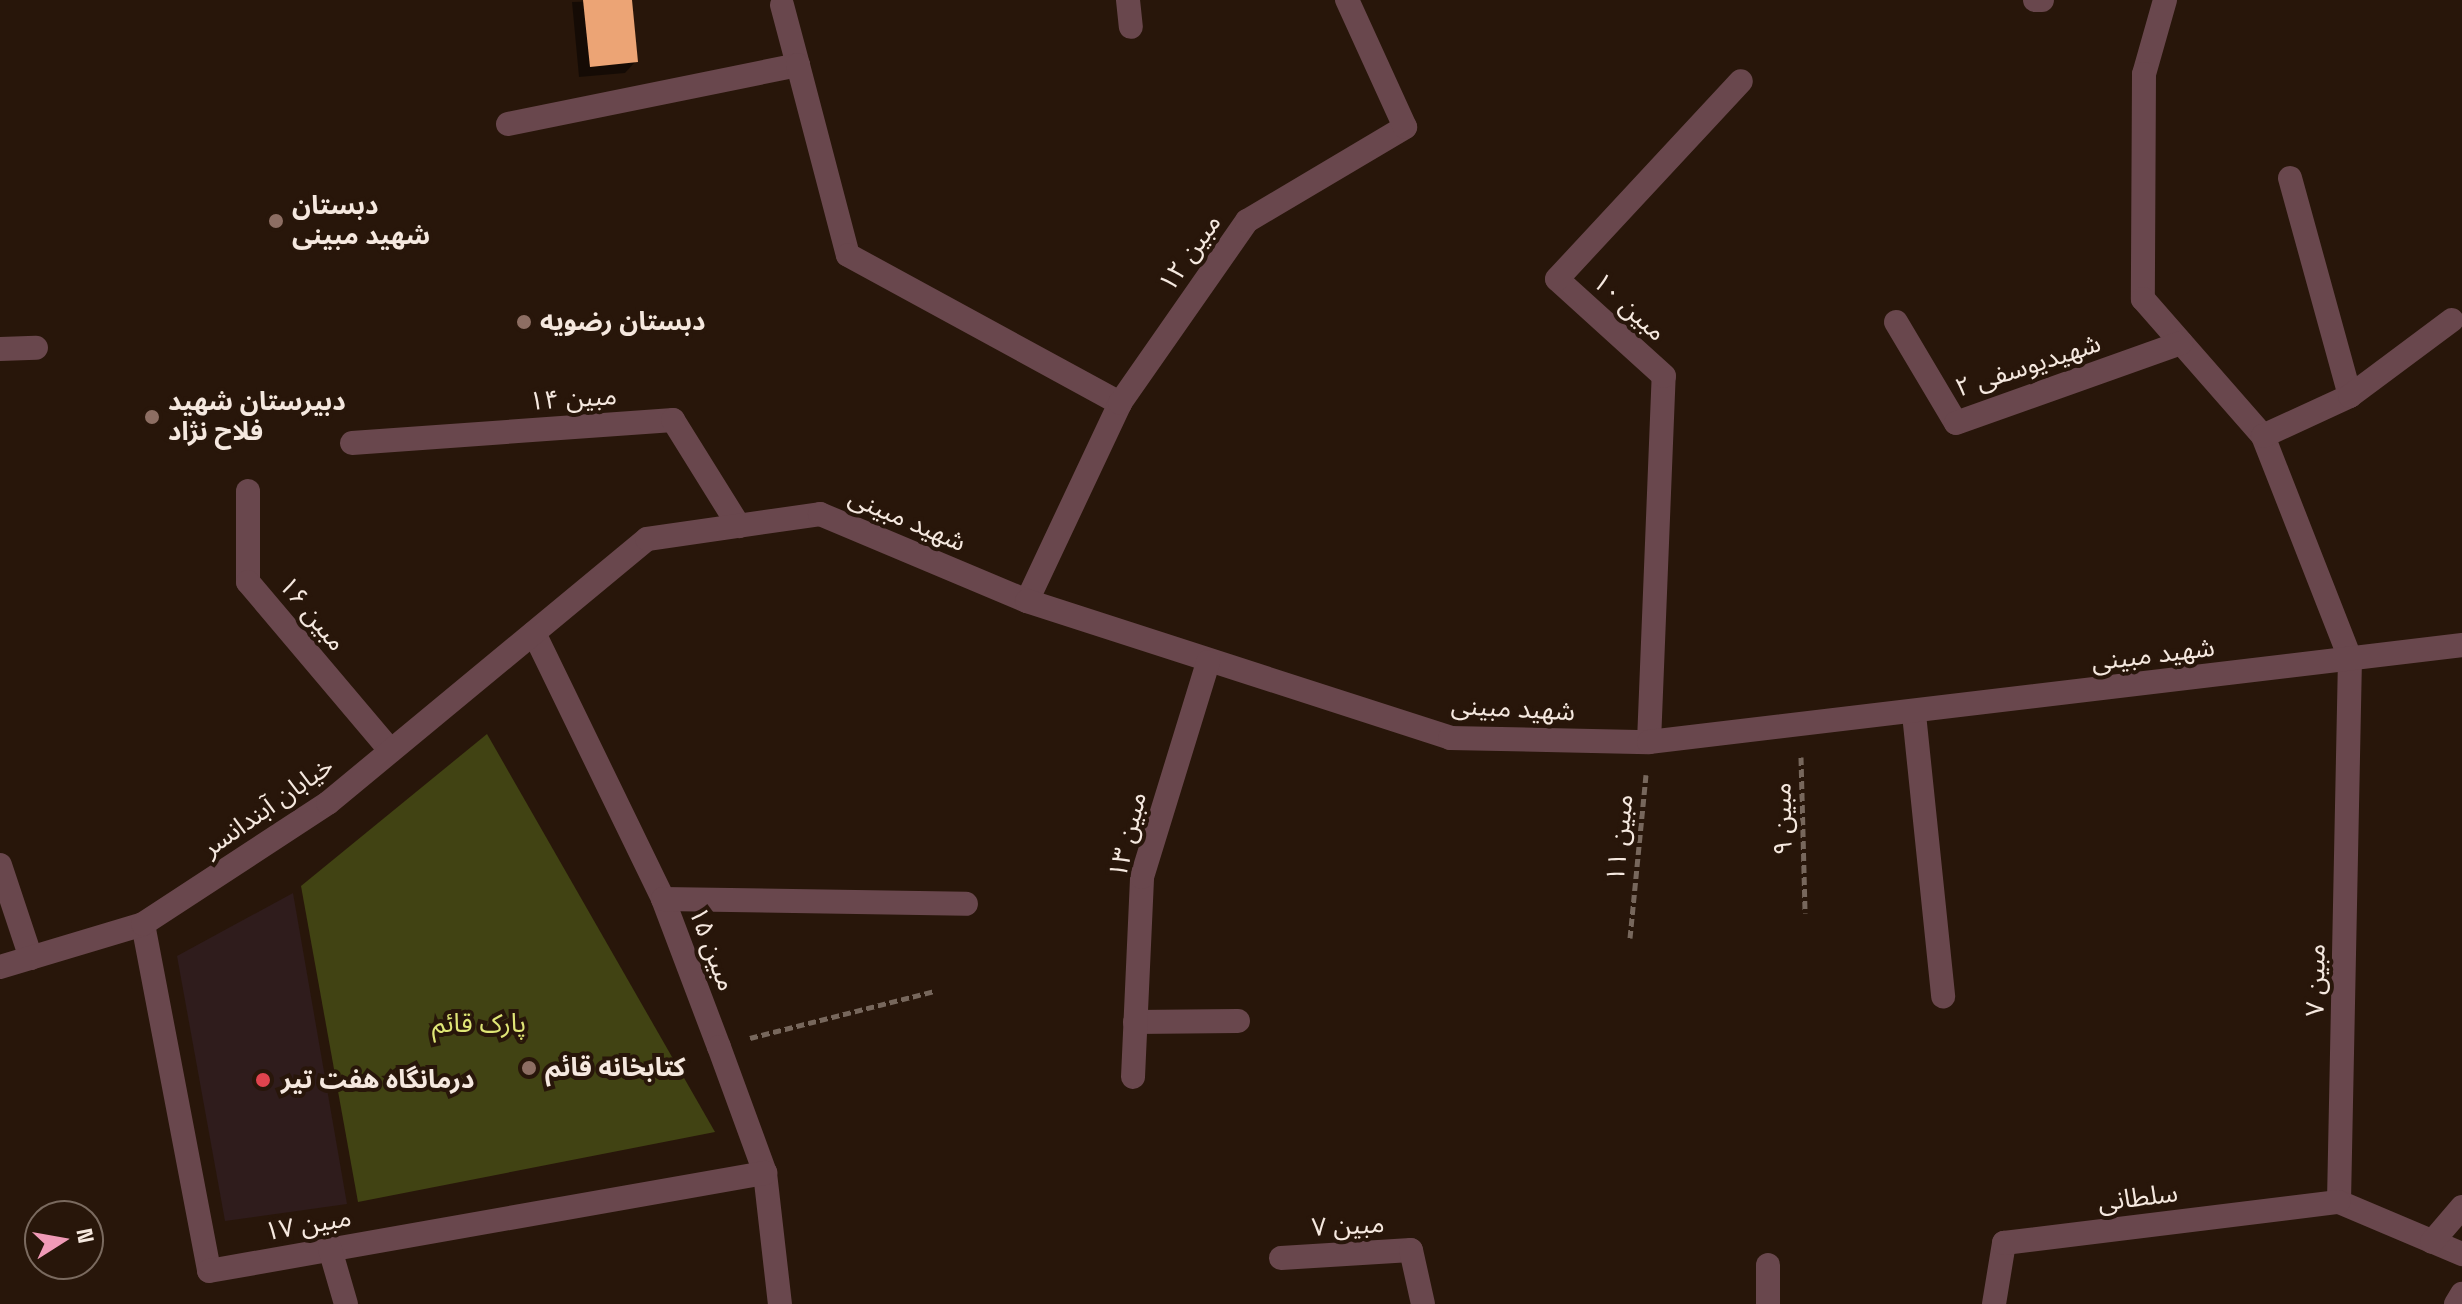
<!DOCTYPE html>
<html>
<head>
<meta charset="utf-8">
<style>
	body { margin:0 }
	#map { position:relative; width:2462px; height:1304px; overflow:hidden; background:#28160a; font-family:"Space Grotesk","Noto Sans Arabic",sans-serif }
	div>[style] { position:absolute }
	.medical>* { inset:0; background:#2f1c1c }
	.green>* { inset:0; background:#414313 }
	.shadow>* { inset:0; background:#0007 }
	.building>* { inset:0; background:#eca475 }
	.path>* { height:5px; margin-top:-2.5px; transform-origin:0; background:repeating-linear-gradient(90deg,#77675c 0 8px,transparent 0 12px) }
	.minor>* { height:24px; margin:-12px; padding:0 12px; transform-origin:12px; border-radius:12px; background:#69474d }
	.dots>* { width:22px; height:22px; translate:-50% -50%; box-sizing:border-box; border:4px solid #28160a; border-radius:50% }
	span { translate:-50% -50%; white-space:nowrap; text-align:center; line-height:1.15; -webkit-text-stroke:8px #28160a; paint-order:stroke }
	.poi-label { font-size:26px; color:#f5e8df; font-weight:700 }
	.left { translate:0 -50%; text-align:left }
	.street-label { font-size:26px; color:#f5e8df }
	.park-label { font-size:26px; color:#e0e676 }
	.north { position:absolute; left:24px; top:1200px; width:80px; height:80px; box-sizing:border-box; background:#28160a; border:2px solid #7a6a5f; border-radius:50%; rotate:79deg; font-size:22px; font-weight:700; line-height:32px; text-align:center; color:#f5e8df }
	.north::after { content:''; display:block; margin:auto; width:28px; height:36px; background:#f09ab7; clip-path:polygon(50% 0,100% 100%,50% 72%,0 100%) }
</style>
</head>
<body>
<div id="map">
	<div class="medical">
		<div style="clip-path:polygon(293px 893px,347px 1204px,225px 1221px,177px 956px)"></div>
	</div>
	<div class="green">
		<div style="clip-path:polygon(487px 734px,715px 1132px,358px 1202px,301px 886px)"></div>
	</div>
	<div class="shadow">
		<div style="clip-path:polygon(630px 0,636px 61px,625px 73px,579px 77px,572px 2px)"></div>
	</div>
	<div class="building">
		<div style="clip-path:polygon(583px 0,632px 0,638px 62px,590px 67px)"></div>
	</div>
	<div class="path">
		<div style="left:1801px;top:757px;width:156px;rotate:88.5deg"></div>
		<div style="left:1630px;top:938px;width:164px;rotate:-84.4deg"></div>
		<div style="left:750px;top:1038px;width:191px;rotate:-14.3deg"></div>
	</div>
	<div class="minor">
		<div style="left:1128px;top:0;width:27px;rotate:84deg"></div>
		<div style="left:2035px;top:0;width:7px"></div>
		<div style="left:2165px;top:0;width:77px;rotate:105.8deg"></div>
		<div style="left:2144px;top:74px;width:225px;rotate:90.3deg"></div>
		<div style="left:2143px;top:299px;width:182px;rotate:48.8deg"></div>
		<div style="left:2263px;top:436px;width:238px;rotate:68.6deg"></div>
		<div style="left:2350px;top:658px;width:544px;rotate:91.16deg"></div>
		<div style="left:2339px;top:1202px;width:134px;rotate:22.9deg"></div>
		<div style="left:782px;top:5px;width:62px;rotate:75.1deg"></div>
		<div style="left:508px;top:124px;width:296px;rotate:-11.5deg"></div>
		<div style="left:798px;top:65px;width:196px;rotate:75.3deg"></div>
		<div style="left:848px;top:255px;width:310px;rotate:28.6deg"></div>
		<div style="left:2290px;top:178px;width:226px;rotate:74.6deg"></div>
		<div style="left:1896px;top:322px;width:117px;rotate:59.3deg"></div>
		<div style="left:1956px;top:423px;width:239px;rotate:-19.6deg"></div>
		<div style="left:0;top:349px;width:36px;rotate:-2deg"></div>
		<div style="left:2263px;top:436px;width:96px;rotate:-24.7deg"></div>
		<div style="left:2350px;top:396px;width:127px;rotate:-36.7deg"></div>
		<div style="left:352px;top:443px;width:322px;rotate:-4.1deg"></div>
		<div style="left:673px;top:420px;width:125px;rotate:58.1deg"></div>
		<div style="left:248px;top:491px;width:91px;rotate:90deg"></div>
		<div style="left:248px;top:582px;width:221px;rotate:49.8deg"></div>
		<div style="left:1027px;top:601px;width:219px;rotate:-64.8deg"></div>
		<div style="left:1120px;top:403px;width:222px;rotate:-55.1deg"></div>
		<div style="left:1247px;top:221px;width:184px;rotate:-30.7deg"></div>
		<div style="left:1405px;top:127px;width:140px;rotate:-114.5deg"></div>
		<div style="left:534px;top:633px;width:296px;rotate:64.1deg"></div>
		<div style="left:663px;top:899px;width:158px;rotate:69.3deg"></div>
		<div style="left:719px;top:1047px;width:134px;rotate:69.9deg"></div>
		<div style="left:765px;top:1173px;width:132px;rotate:83.5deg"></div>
		<div style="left:1914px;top:714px;width:284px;rotate:84.1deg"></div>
		<div style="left:1649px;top:742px;width:366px;rotate:-87.7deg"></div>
		<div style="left:1664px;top:376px;width:144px;rotate:-137.8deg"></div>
		<div style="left:1557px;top:279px;width:270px;rotate:-47.1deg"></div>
		<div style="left:0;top:865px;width:98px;rotate:71.6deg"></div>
		<div style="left:663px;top:899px;width:303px;rotate:0.9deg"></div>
		<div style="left:143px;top:924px;width:353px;rotate:79.2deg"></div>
		<div style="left:209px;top:1271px;width:565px;rotate:-10deg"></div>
		<div style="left:0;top:967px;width:149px;rotate:-16.7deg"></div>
		<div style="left:143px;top:924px;width:221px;rotate:-33.2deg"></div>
		<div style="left:328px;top:803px;width:414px;rotate:-39.6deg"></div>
		<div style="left:647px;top:539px;width:175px;rotate:-8.2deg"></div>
		<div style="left:820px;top:514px;width:225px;rotate:22.8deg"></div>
		<div style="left:1027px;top:601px;width:445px;rotate:17.9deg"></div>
		<div style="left:1450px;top:738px;width:199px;rotate:1.2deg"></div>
		<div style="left:1649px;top:742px;width:819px;rotate:-6.8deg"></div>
		<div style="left:1135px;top:1022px;width:103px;rotate:-0.6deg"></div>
		<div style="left:1133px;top:1077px;width:200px;rotate:-87.4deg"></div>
		<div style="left:1142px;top:877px;width:225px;rotate:-72.9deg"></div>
		<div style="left:2432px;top:1242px;width:46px;rotate:-49.4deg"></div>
		<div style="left:330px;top:1249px;width:57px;rotate:73.8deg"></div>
		<div style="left:1281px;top:1258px;width:130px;rotate:-3.5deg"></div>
		<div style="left:1411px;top:1250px;width:55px;rotate:77.5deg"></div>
		<div style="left:1768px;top:1304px;width:39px;rotate:-90deg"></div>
		<div style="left:1994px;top:1304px;width:62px;rotate:-80.7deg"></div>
		<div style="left:2004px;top:1243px;width:337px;rotate:-7deg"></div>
		<div style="left:2456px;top:1304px;width:12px;rotate:-59deg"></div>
	</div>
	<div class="dots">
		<div style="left:276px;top:221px;background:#8d6e63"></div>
		<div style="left:524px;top:322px;background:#8d6e63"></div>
		<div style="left:152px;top:417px;background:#8d6e63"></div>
		<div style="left:529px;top:1068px;background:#8d6e63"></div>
		<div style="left:263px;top:1080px;background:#e0444e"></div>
	</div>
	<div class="poi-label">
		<span class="left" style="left:292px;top:221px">دبستان<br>شهید مبینی</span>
		<span class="left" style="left:540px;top:322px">دبستان رضویه</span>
		<span class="left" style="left:168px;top:417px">دبیرستان شهید<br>فلاح نژاد</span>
		<span class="left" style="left:545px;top:1068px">کتابخانه قائم</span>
		<span class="left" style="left:281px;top:1080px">درمانگاه هفت تیر</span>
	</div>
	<div class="street-label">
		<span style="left:1190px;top:253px;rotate:-55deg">مبین ۱۲</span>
		<span style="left:1629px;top:307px;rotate:42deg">مبین ۱۰</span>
		<span style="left:2028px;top:366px;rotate:-18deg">شهیدیوسفی ۲</span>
		<span style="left:573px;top:399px;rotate:-4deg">مبین ۱۴</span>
		<span style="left:907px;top:520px;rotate:23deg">شهید مبینی</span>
		<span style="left:312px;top:614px;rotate:50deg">مبین ۱۶</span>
		<span style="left:2153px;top:655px;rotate:-7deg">شهید مبینی</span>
		<span style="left:1513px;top:709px;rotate:3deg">شهید مبینی</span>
		<span style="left:268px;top:807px;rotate:-35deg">خیابان آبندانسر</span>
		<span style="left:1783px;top:819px;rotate:-91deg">مبین ۹</span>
		<span style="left:1128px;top:835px;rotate:-76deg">مبین ۱۳</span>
		<span style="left:1620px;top:838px;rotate:-84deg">مبین ۱۱</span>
		<span style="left:712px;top:949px;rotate:69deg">مبین ۱۵</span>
		<span style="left:2316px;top:980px;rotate:-89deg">مبین ۷</span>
		<span style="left:2138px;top:1198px;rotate:-7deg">سلطانی</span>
		<span style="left:308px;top:1225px;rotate:-10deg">مبین ۱۷</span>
		<span style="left:1348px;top:1226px;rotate:-3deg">مبین ۷</span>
	</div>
	<div class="park-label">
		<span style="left:479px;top:1024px">پارک قائم</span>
	</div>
	<div class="north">N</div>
</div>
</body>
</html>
